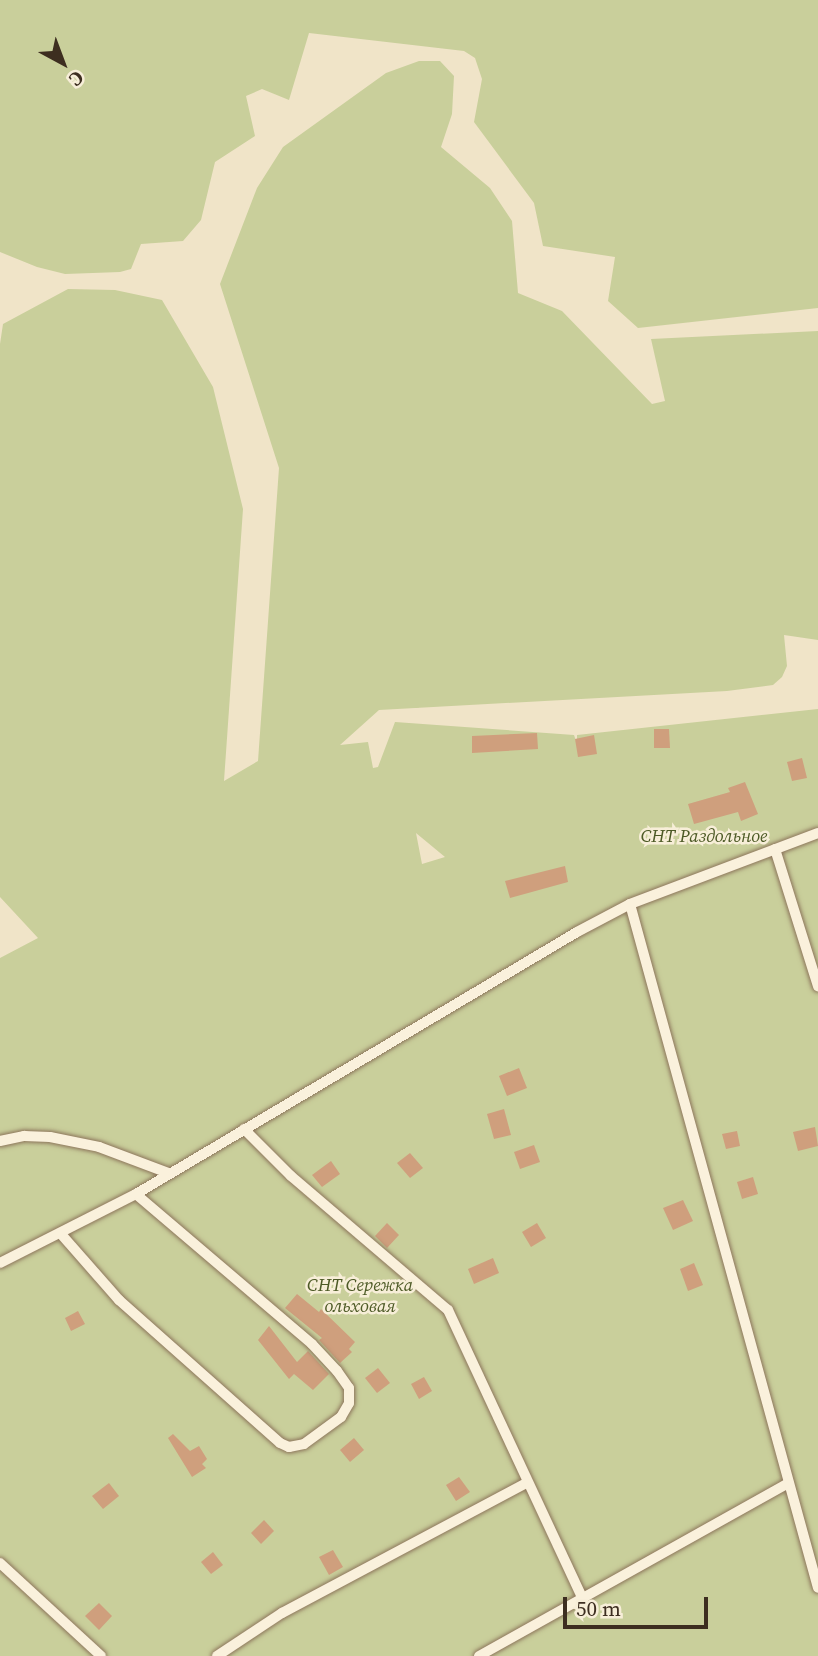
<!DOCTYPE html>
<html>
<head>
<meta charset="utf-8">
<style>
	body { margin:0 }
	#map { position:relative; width:818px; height:1656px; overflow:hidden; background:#f0e4c8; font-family:"Source Serif 4",serif }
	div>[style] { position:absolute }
	.green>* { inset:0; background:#c9cf9b }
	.building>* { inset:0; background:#cf9f7d }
	.roads { filter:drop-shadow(0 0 2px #8d765c) drop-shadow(0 0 2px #8d765c) }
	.service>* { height:10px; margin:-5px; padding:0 5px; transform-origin:5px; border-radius:5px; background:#faf1dc }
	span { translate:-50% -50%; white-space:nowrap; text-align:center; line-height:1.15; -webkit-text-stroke:5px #f7eed8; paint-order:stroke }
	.park-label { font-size:18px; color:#4d5a26; font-style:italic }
	.north { position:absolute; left:28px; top:28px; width:70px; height:70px; -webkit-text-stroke:5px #f7eed8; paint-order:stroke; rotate:139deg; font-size:19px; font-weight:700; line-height:28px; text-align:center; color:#3d2e20 }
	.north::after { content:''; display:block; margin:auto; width:24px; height:32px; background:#3d2e20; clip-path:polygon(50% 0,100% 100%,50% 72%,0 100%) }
	.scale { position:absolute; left:563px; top:1597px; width:145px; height:32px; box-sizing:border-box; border:4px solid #3d2e20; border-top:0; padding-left:9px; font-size:21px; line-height:24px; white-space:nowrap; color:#3d2e20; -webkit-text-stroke:5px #f7eed8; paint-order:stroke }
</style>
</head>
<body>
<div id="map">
	<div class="green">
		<div style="clip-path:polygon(0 0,818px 0,818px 308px,638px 328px,608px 301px,615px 257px,543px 246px,534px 203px,474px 122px,482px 79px,475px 58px,464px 51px,309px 33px,289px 100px,262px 89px,246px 96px,255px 136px,215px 162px,201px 220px,183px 241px,141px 244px,131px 269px,120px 272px,65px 274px,37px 267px,0 252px)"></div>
		<div style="clip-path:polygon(evenodd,419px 61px,440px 61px,454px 76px,452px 114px,441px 147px,490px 188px,512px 221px,518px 293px,562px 311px,652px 404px,665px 401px,651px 339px,818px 331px,818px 640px,784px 635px,787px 666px,782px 677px,773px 685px,727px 691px,379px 710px,340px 745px,368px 742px,373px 768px,378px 767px,395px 722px,574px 735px,577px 744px,577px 735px,818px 709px,818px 1656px,0 1656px,0 958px,38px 938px,0 897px,0 344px,3px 324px,68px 289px,115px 290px,162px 300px,213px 387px,243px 509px,224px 781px,258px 761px,279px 468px,220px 284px,257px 188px,283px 147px,386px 73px,419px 61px,416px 833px,445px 857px,422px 864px,416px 833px)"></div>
	</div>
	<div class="building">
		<div style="clip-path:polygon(654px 729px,669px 729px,670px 748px,654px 748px)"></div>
		<div style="clip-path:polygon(537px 733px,538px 749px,472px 753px,472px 736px)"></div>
		<div style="clip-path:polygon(594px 735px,597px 754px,578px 757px,575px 739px)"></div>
		<div style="clip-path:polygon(802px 758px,807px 778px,792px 781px,787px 762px)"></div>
		<div style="clip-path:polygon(745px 782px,758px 814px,741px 821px,738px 812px,694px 824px,688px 804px,730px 792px,728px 788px)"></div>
		<div style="clip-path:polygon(565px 866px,568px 882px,510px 898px,505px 881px)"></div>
		<div style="clip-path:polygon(519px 1068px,527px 1088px,507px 1096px,499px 1076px)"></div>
		<div style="clip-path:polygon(504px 1109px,511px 1135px,494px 1139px,487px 1114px)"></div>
		<div style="clip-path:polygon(815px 1127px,818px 1146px,798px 1151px,793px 1132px)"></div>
		<div style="clip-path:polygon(737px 1131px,740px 1146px,726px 1149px,722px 1134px)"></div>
		<div style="clip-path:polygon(534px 1145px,540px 1162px,520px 1169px,514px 1152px)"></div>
		<div style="clip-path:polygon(410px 1153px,423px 1168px,410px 1178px,397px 1163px)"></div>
		<div style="clip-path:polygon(331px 1161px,340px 1174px,322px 1187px,312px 1175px)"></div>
		<div style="clip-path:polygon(753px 1177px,758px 1194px,742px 1199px,737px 1182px)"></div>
		<div style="clip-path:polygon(683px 1200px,693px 1221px,673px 1230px,663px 1208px)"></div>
		<div style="clip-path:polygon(387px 1223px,399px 1235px,387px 1248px,375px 1236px)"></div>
		<div style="clip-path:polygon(537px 1223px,546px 1238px,531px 1247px,522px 1232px)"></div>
		<div style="clip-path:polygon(493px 1258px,499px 1273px,474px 1284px,468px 1269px)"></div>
		<div style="clip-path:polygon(694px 1263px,703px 1285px,688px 1291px,680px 1269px)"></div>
		<div style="clip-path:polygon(297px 1294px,319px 1312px,321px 1309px,355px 1342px,349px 1349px,352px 1352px,340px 1363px,319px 1340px,322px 1338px,285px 1308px)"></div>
		<div style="clip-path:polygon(78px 1311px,85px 1324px,71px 1331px,65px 1318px)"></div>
		<div style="clip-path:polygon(269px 1326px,297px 1362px,308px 1351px,329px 1374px,313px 1390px,294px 1374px,289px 1379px,258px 1340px)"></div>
		<div style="clip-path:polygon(378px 1368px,390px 1383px,377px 1393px,365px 1378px)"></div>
		<div style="clip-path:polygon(424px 1377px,432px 1391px,419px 1399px,411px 1384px)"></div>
		<div style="clip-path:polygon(173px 1434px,190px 1451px,199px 1446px,207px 1459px,202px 1464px,206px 1468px,192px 1477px,168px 1438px)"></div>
		<div style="clip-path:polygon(354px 1438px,364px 1450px,350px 1462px,340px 1450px)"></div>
		<div style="clip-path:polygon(459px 1477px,470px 1492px,456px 1501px,446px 1485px)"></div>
		<div style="clip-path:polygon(109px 1483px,119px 1496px,103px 1509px,92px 1496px)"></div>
		<div style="clip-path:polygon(264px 1520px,274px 1531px,261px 1544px,251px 1533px)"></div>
		<div style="clip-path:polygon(333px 1550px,343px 1567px,329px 1575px,319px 1557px)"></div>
		<div style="clip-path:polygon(213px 1552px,223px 1565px,211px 1574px,201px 1562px)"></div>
		<div style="clip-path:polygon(99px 1603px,112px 1616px,99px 1630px,85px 1616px)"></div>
	</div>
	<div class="roads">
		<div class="service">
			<div style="left:775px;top:849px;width:144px;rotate:72.6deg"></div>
			<div style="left:630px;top:904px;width:709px;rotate:74.63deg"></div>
			<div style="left:244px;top:1129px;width:66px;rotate:45deg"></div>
			<div style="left:291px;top:1176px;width:206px;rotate:40.5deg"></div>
			<div style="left:448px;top:1310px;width:318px;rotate:65deg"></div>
			<div style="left:0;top:1141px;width:25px;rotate:-12deg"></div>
			<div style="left:24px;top:1136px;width:26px;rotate:2deg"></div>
			<div style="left:50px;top:1137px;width:50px;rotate:11.5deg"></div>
			<div style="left:99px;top:1147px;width:74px;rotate:20.6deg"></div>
			<div style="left:61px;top:1234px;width:88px;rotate:48.7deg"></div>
			<div style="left:119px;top:1300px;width:215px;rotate:41.6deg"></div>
			<div style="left:280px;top:1443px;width:10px;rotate:24deg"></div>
			<div style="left:289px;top:1447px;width:15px;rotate:-11deg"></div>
			<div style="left:304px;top:1444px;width:46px;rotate:-36.1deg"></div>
			<div style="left:341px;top:1417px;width:16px;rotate:-60deg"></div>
			<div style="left:349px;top:1403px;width:15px;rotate:-90deg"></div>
			<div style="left:349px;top:1388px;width:21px;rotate:-125deg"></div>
			<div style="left:337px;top:1371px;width:37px;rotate:-133deg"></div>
			<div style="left:312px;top:1344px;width:231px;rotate:-139.6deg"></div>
			<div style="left:0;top:1263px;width:153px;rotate:-26.9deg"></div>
			<div style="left:136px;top:1194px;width:513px;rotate:-30.71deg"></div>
			<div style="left:577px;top:932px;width:60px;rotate:-27.8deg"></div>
			<div style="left:630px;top:904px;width:201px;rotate:-20.7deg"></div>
			<div style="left:0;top:1563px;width:137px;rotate:42.6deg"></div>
			<div style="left:217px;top:1656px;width:78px;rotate:-33.5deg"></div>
			<div style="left:282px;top:1613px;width:277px;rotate:-28deg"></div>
			<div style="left:479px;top:1656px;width:354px;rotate:-29.2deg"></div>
		</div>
	</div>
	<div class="park-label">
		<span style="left:704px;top:836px">СНТ Раздольное</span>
		<span style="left:360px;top:1296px">СНТ Сережка<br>ольховая</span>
	</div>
	<div class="north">С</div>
	<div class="scale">50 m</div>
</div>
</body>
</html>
